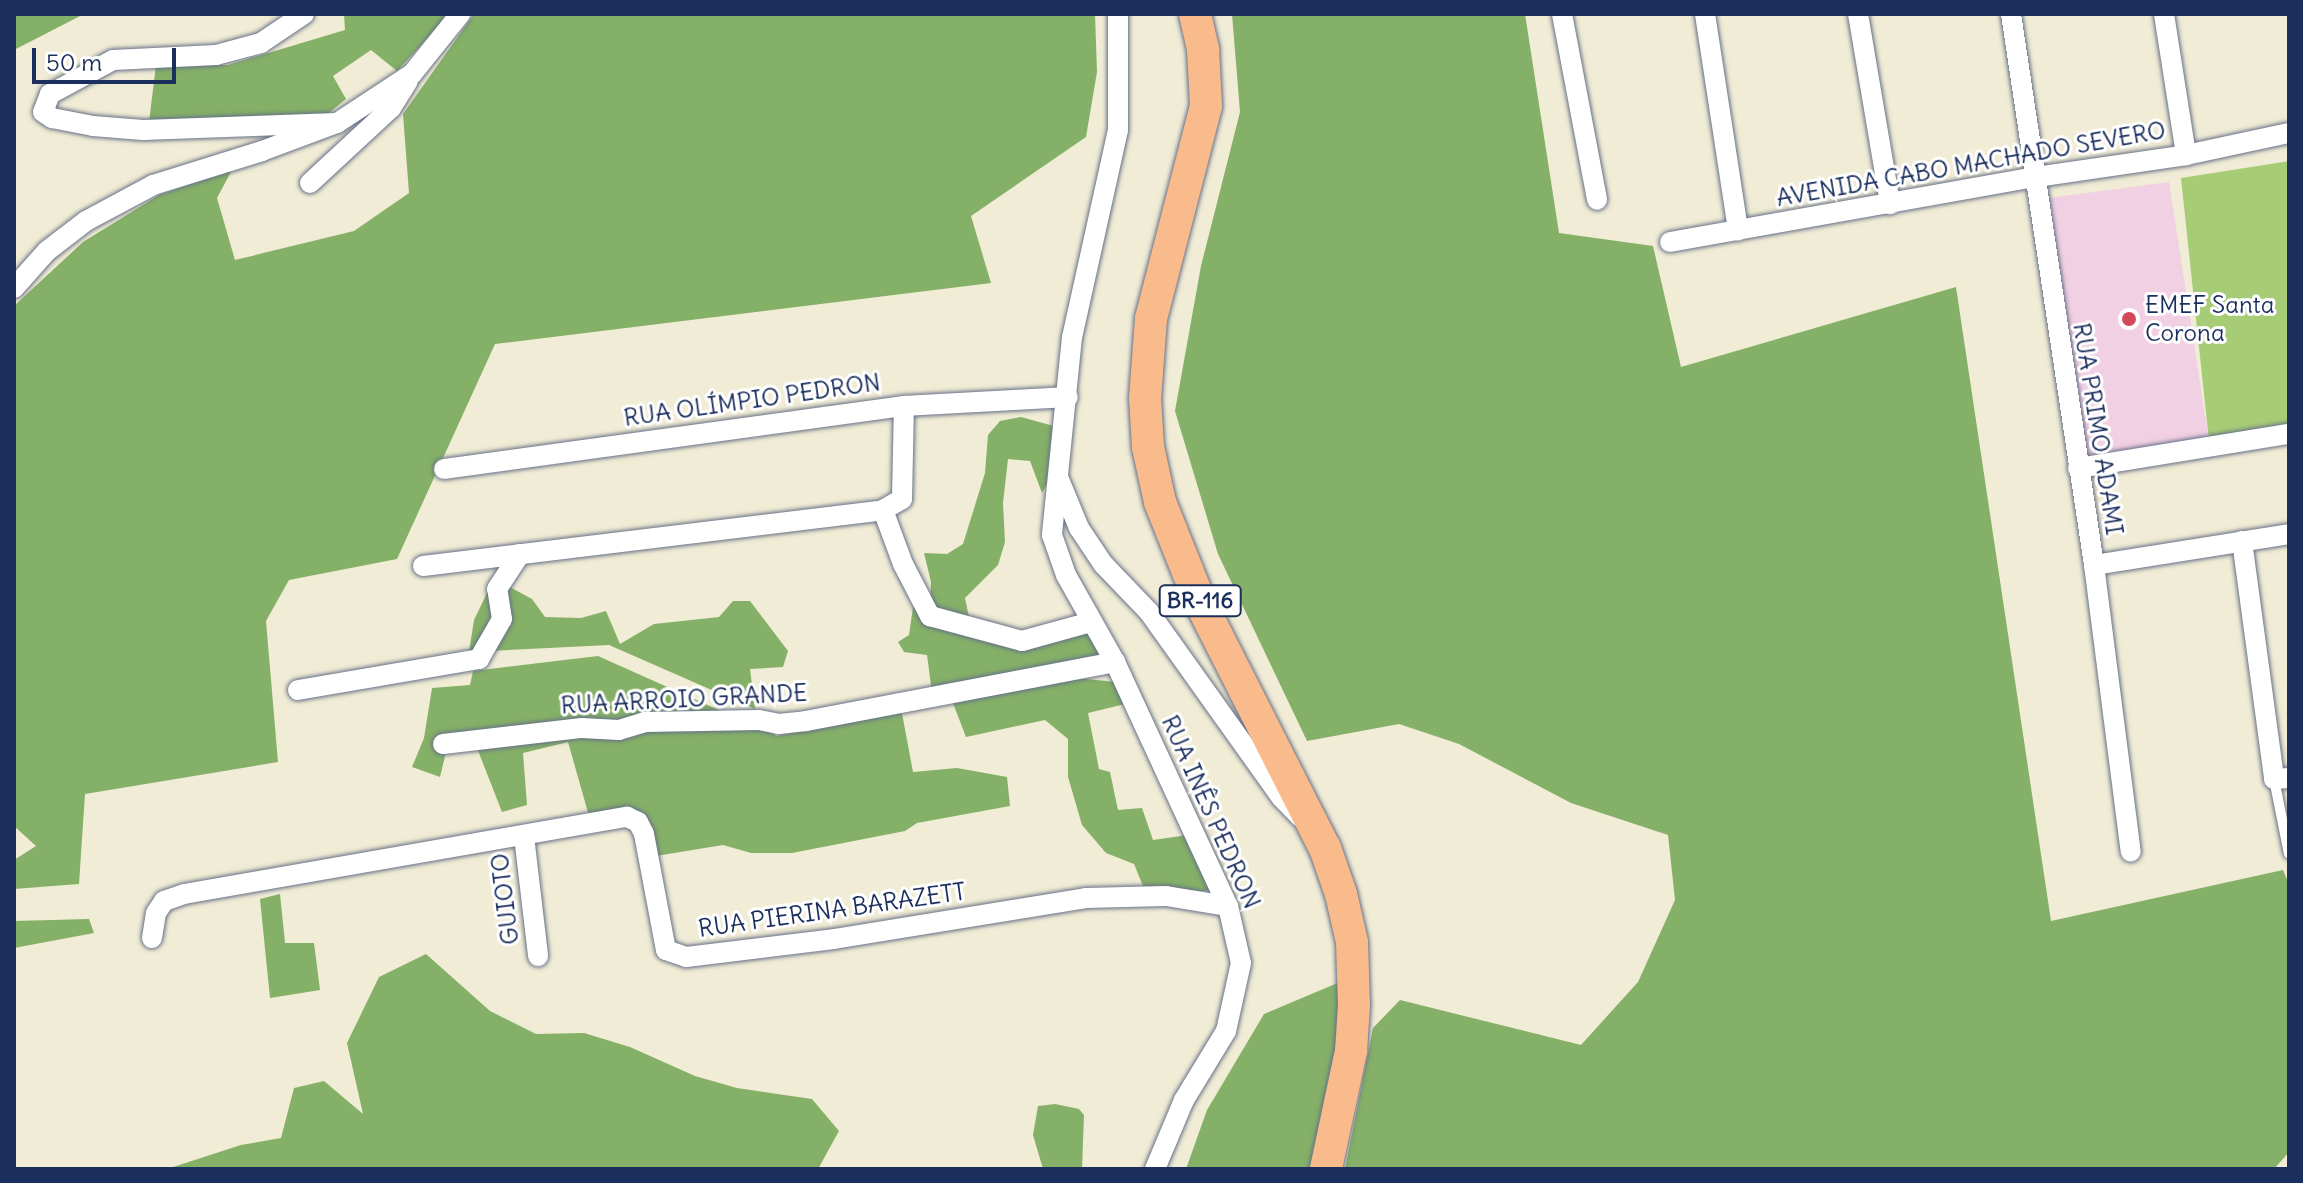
<!DOCTYPE html>
<html>
<head>
<meta charset="utf-8">
<style>
	body { margin:0 }
	#map { position:relative; width:2303px; height:1183px; overflow:hidden; background:#f1ecd5; font-family:Delius,sans-serif }
	div>[style] { position:absolute }
	.built>* { inset:0; background:#f1d0e3 }
	.green>* { inset:0; background:#a7cc76 }
	.forest>* { inset:0; background:#85b067 }
	.roads { filter:drop-shadow(0 0 2px #667188) drop-shadow(0 0 2px #667188) }
	.service>* { height:10px; margin:-5px; padding:0 5px; transform-origin:5px; border-radius:5px; background:#fff }
	.minor>* { height:20px; margin:-10px; padding:0 10px; transform-origin:10px; border-radius:10px; background:#fff }
	.primary>* { height:32px; margin:-16px; padding:0 16px; transform-origin:16px; border-radius:16px; background:#fabb8c }
	.dots>* { width:22px; height:22px; translate:-50% -50%; box-sizing:border-box; border:4px solid #fff; border-radius:50% }
	span { translate:-50% -50%; white-space:nowrap; text-align:center; line-height:1.15; -webkit-text-stroke:6px #fff; paint-order:stroke }
	.shield-label span { padding:2px 6px; background:#fff; border:2px solid; border-radius:6px; -webkit-text-stroke-width:0 }
	.shield-label { font-size:22px; color:#1b2f5e; font-weight:700 }
	.street-label { font-size:24px; color:#1b2f5e }
	.poi-label { font-size:24px; color:#1b2f5e }
	.left { translate:0 -50%; text-align:left }
	.frame { position:absolute; inset:0; border:16px solid #1b2f5e; pointer-events:none }
	.scale { position:absolute; left:32px; top:48px; width:144px; height:36px; box-sizing:border-box; border:4px solid #1b2f5e; border-top:0; padding-left:10px; font-size:24px; line-height:28px; white-space:nowrap; color:#1b2f5e; -webkit-text-stroke:6px #fff; paint-order:stroke }
</style>
</head>
<body>
<div id="map">
	<div class="built">
		<div style="clip-path:polygon(2169px 182px,2209px 441px,2088px 460px,2049px 198px)"></div>
	</div>
	<div class="green">
		<div style="clip-path:polygon(2289px 161px,2289px 423px,2209px 441px,2181px 178px)"></div>
	</div>
	<div class="forest">
		<div style="clip-path:polygon(14px 14px,84px 14px,14px 50px)"></div>
		<div style="clip-path:polygon(344px 14px,450px 14px,397px 71px,371px 50px,333px 76px,346px 99px,324px 117px,149px 122px,156px 65px,228px 65px,345px 30px)"></div>
		<div style="clip-path:polygon(474px 14px,1095px 14px,1097px 72px,1086px 137px,971px 216px,991px 283px,495px 344px,397px 559px,289px 580px,266px 621px,278px 762px,85px 794px,79px 884px,14px 889px,14px 860px,36px 846px,14px 826px,14px 306px,83px 242px,159px 195px,232px 170px,217px 198px,235px 260px,354px 231px,409px 193px,403px 114px)"></div>
		<div style="clip-path:polygon(1232px 14px,1525px 14px,1559px 233px,1653px 246px,1681px 367px,1956px 287px,2051px 921px,2283px 870px,2289px 884px,2289px 1152px,2274px 1169px,1345px 1169px,1373px 1028px,1400px 1000px,1581px 1045px,1638px 982px,1675px 900px,1668px 835px,1571px 803px,1459px 744px,1399px 724px,1307px 741px,1218px 554px,1175px 411px,1201px 266px,1240px 112px)"></div>
		<div style="clip-path:polygon(1021px 417px,1061px 428px,1050px 478px,1042px 493px,1030px 461px,1008px 459px,1003px 503px,1005px 542px,998px 565px,965px 598px,972px 632px,1091px 630px,1106px 655px,932px 693px,927px 655px,904px 652px,898px 642px,909px 635px,913px 607px,930px 609px,931px 582px,924px 553px,947px 554px,963px 544px,985px 473px,988px 435px,1000px 421px)"></div>
		<div style="clip-path:polygon(508px 586px,532px 599px,545px 617px,581px 618px,606px 611px,620px 644px,654px 624px,719px 617px,733px 601px,750px 601px,788px 651px,783px 667px,750px 669px,755px 709px,609px 645px,469px 652px,474px 620px,488px 591px)"></div>
		<div style="clip-path:polygon(598px 656px,777px 736px,901px 708px,913px 772px,957px 768px,1007px 777px,1010px 806px,917px 823px,905px 831px,792px 853px,751px 853px,723px 845px,656px 856px,646px 815px,630px 810px,589px 816px,568px 742px,523px 753px,527px 805px,502px 812px,477px 748px,446px 752px,440px 777px,412px 767px,424px 738px,432px 688px,470px 685px,473px 671px)"></div>
		<div style="clip-path:polygon(1057px 676px,1116px 682px,1125px 704px,1088px 713px,1099px 769px,1110px 772px,1118px 810px,1142px 808px,1153px 840px,1188px 835px,1211px 890px,1191px 892px,1143px 886px,1134px 864px,1106px 853px,1082px 825px,1068px 777px,1068px 739px,1045px 720px,966px 737px,951px 698px)"></div>
		<div style="clip-path:polygon(280px 894px,285px 943px,314px 943px,320px 990px,270px 998px,260px 899px)"></div>
		<div style="clip-path:polygon(89px 919px,94px 933px,14px 948px,14px 921px)"></div>
		<div style="clip-path:polygon(426px 954px,490px 1011px,536px 1034px,584px 1033px,630px 1047px,695px 1076px,737px 1088px,812px 1099px,839px 1131px,818px 1169px,167px 1169px,241px 1145px,281px 1138px,294px 1088px,324px 1081px,363px 1114px,347px 1043px,379px 977px)"></div>
		<div style="clip-path:polygon(1347px 979px,1343px 1041px,1314px 1169px,1186px 1169px,1207px 1110px,1264px 1014px)"></div>
		<div style="clip-path:polygon(1055px 1104px,1079px 1109px,1084px 1115px,1082px 1169px,1043px 1169px,1033px 1135px,1038px 1106px)"></div>
	</div>
	<div class="roads">
		<div class="service">
			<div style="left:2274px;top:779px;width:76px;rotate:78.7deg"></div>
		</div>
		<div class="minor">
			<div style="left:304px;top:14px;width:52px;rotate:146deg"></div>
			<div style="left:261px;top:43px;width:47px;rotate:165.1deg"></div>
			<div style="left:216px;top:55px;width:103px;rotate:177.2deg"></div>
			<div style="left:113px;top:60px;width:72px;rotate:151.6deg"></div>
			<div style="left:50px;top:94px;width:19px;rotate:111deg"></div>
			<div style="left:43px;top:112px;width:11px;rotate:34deg"></div>
			<div style="left:52px;top:118px;width:42px;rotate:11deg"></div>
			<div style="left:93px;top:126px;width:50px;rotate:4.6deg"></div>
			<div style="left:143px;top:130px;width:194px;rotate:-2.1deg"></div>
			<div style="left:1118px;top:14px;width:116px;rotate:90deg"></div>
			<div style="left:1118px;top:130px;width:212px;rotate:102.5deg"></div>
			<div style="left:1072px;top:337px;width:199px;rotate:95.8deg"></div>
			<div style="left:1052px;top:535px;width:42px;rotate:70.7deg"></div>
			<div style="left:1066px;top:575px;width:100px;rotate:60.6deg"></div>
			<div style="left:1115px;top:662px;width:269px;rotate:65.2deg"></div>
			<div style="left:1228px;top:906px;width:58px;rotate:77.2deg"></div>
			<div style="left:1241px;top:963px;width:70px;rotate:102.4deg"></div>
			<div style="left:1226px;top:1031px;width:81px;rotate:121.3deg"></div>
			<div style="left:1184px;top:1100px;width:75px;rotate:112.8deg"></div>
			<div style="left:1562px;top:14px;width:189px;rotate:79.3deg"></div>
			<div style="left:1705px;top:14px;width:219px;rotate:81.3deg"></div>
			<div style="left:1858px;top:14px;width:193px;rotate:80.4deg"></div>
			<div style="left:2011px;top:14px;width:557px;rotate:81.43deg"></div>
			<div style="left:2094px;top:565px;width:289px;rotate:82.7deg"></div>
			<div style="left:2164px;top:14px;width:143px;rotate:81.1deg"></div>
			<div style="left:310px;top:183px;width:110px;rotate:-42.8deg"></div>
			<div style="left:391px;top:108px;width:32px;rotate:-58deg"></div>
			<div style="left:1670px;top:242px;width:372px;rotate:-10.1deg"></div>
			<div style="left:2036px;top:177px;width:152px;rotate:-8.3deg"></div>
			<div style="left:2186px;top:155px;width:105px;rotate:-12.1deg"></div>
			<div style="left:14px;top:288px;width:50px;rotate:-48.3deg"></div>
			<div style="left:47px;top:251px;width:49px;rotate:-37.6deg"></div>
			<div style="left:86px;top:221px;width:76px;rotate:-28.2deg"></div>
			<div style="left:153px;top:185px;width:114px;rotate:-17.3deg"></div>
			<div style="left:262px;top:151px;width:80px;rotate:-20.5deg"></div>
			<div style="left:337px;top:123px;width:90px;rotate:-33.2deg"></div>
			<div style="left:412px;top:74px;width:77px;rotate:-51.3deg"></div>
			<div style="left:2078px;top:468px;width:214px;rotate:-9.2deg"></div>
			<div style="left:444px;top:469px;width:464px;rotate:-7.8deg"></div>
			<div style="left:904px;top:406px;width:164px;rotate:-3.1deg"></div>
			<div style="left:1058px;top:477px;width:55px;rotate:67.6deg"></div>
			<div style="left:1079px;top:528px;width:43px;rotate:56.3deg"></div>
			<div style="left:1103px;top:564px;width:66px;rotate:46.2deg"></div>
			<div style="left:1149px;top:612px;width:227px;rotate:54.5deg"></div>
			<div style="left:1281px;top:797px;width:28px;rotate:46deg"></div>
			<div style="left:883px;top:510px;width:58px;rotate:69.7deg"></div>
			<div style="left:903px;top:564px;width:59px;rotate:62.6deg"></div>
			<div style="left:930px;top:616px;width:95px;rotate:15.2deg"></div>
			<div style="left:1022px;top:641px;width:72px;rotate:-15.4deg"></div>
			<div style="left:2242px;top:541px;width:240px;rotate:82.3deg"></div>
			<div style="left:2274px;top:779px;width:15px;rotate:-4deg"></div>
			<div style="left:2094px;top:565px;width:197px;rotate:-9deg"></div>
			<div style="left:423px;top:566px;width:463px;rotate:-6.9deg"></div>
			<div style="left:883px;top:510px;width:22px;rotate:-30deg"></div>
			<div style="left:902px;top:499px;width:93px;rotate:-88.8deg"></div>
			<div style="left:298px;top:690px;width:184px;rotate:-9.7deg"></div>
			<div style="left:479px;top:659px;width:46px;rotate:-60.1deg"></div>
			<div style="left:502px;top:619px;width:30px;rotate:-99deg"></div>
			<div style="left:497px;top:589px;width:42px;rotate:-56.7deg"></div>
			<div style="left:443px;top:744px;width:140px;rotate:-6.6deg"></div>
			<div style="left:582px;top:728px;width:37px;rotate:3deg"></div>
			<div style="left:619px;top:730px;width:27px;rotate:-17deg"></div>
			<div style="left:645px;top:722px;width:114px;rotate:-1deg"></div>
			<div style="left:759px;top:720px;width:20px;rotate:11deg"></div>
			<div style="left:779px;top:724px;width:27px;rotate:-6deg"></div>
			<div style="left:806px;top:721px;width:315px;rotate:-10.8deg"></div>
			<div style="left:524px;top:836px;width:121px;rotate:83.3deg"></div>
			<div style="left:152px;top:938px;width:25px;rotate:-81deg"></div>
			<div style="left:156px;top:913px;width:14px;rotate:-56deg"></div>
			<div style="left:164px;top:901px;width:21px;rotate:-19deg"></div>
			<div style="left:184px;top:894px;width:450px;rotate:-9.9deg"></div>
			<div style="left:627px;top:817px;width:12px;rotate:24deg"></div>
			<div style="left:638px;top:822px;width:13px;rotate:63deg"></div>
			<div style="left:644px;top:834px;width:118px;rotate:79.3deg"></div>
			<div style="left:666px;top:950px;width:21px;rotate:19deg"></div>
			<div style="left:686px;top:957px;width:149px;rotate:-6.9deg"></div>
			<div style="left:834px;top:939px;width:255px;rotate:-9.2deg"></div>
			<div style="left:1086px;top:898px;width:80px;rotate:-1.4deg"></div>
			<div style="left:1166px;top:896px;width:63px;rotate:9.2deg"></div>
		</div>
		<div class="primary">
			<div style="left:1195px;top:14px;width:37px;rotate:77deg"></div>
			<div style="left:1203px;top:50px;width:56px;rotate:86.9deg"></div>
			<div style="left:1206px;top:106px;width:220px;rotate:104.5deg"></div>
			<div style="left:1151px;top:319px;width:79px;rotate:94.3deg"></div>
			<div style="left:1145px;top:398px;width:49px;rotate:86.5deg"></div>
			<div style="left:1148px;top:447px;width:56px;rotate:77.7deg"></div>
			<div style="left:1160px;top:502px;width:108px;rotate:68.2deg"></div>
			<div style="left:1200px;top:602px;width:276px;rotate:63.1deg"></div>
			<div style="left:1325px;top:848px;width:49px;rotate:70.8deg"></div>
			<div style="left:1341px;top:894px;width:49px;rotate:77.1deg"></div>
			<div style="left:1352px;top:942px;width:63px;rotate:88.2deg"></div>
			<div style="left:1354px;top:1005px;width:46px;rotate:93.7deg"></div>
			<div style="left:1351px;top:1051px;width:121px;rotate:102deg"></div>
		</div>
	</div>
	<div class="dots">
		<div style="left:2129px;top:319px;background:#d1495b"></div>
	</div>
	<div class="shield-label">
		<span style="left:1200px;top:601px">BR-116</span>
	</div>
	<div class="street-label">
		<span style="left:1971px;top:164px;rotate:-10deg">AVENIDA CABO MACHADO SEVERO</span>
		<span style="left:752px;top:400px;rotate:-8deg">RUA OLÍMPIO PEDRON</span>
		<span style="left:2098px;top:429px;rotate:81deg">RUA PRIMO ADAMI</span>
		<span style="left:684px;top:699px;rotate:-3deg">RUA ARROIO GRANDE</span>
		<span style="left:1211px;top:812px;rotate:66deg">RUA INÊS PEDRON</span>
		<span style="left:505px;top:899px;rotate:-97deg">GUIOTO</span>
		<span style="left:832px;top:910px;rotate:-8deg">RUA PIERINA BARAZETT</span>
	</div>
	<div class="poi-label">
		<span class="left" style="left:2145px;top:319px">EMEF Santa<br>Corona</span>
	</div>
	<div class="frame"></div>
	<div class="scale">50 m</div>
</div>
</body>
</html>
